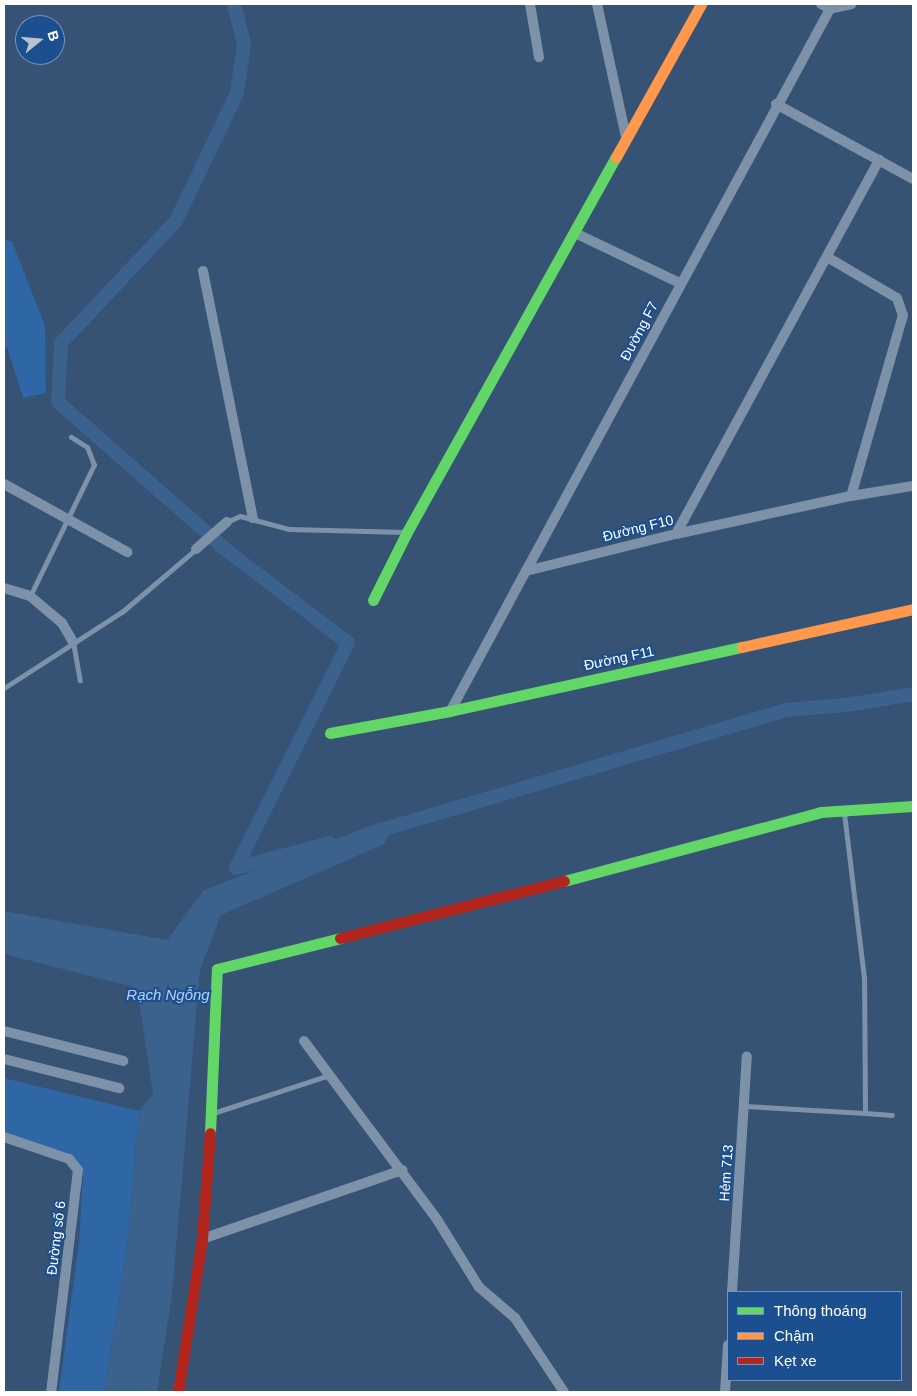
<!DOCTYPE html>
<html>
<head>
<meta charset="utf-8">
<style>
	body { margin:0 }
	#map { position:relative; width:917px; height:1396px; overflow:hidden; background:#365274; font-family:Arial,sans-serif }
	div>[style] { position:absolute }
	.green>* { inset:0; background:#2f66a5 }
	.water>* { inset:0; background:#3b618d }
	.canal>* { height:14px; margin:-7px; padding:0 7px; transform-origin:7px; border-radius:7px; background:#3b618d }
	.lane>* { height:5px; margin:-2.5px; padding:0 2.5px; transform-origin:2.5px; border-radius:2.5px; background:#7d92a8 }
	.street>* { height:10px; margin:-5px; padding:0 5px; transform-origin:5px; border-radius:5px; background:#7d92a8 }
	.fast>* { height:11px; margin:-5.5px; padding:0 5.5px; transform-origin:5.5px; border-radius:5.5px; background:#63d668 }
	.slow>* { height:11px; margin:-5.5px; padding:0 5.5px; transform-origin:5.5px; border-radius:5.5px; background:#ff974d }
	.jam>* { height:11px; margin:-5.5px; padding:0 5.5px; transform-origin:5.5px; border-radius:5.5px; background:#b3261e }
	span { translate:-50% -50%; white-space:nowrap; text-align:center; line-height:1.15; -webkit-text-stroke:4px #1b4f8f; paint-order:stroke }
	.street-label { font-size:14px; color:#fff }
	.water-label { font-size:15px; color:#b5d3f5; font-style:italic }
	.frame { position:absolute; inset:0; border:5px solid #fff; pointer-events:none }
	.legend { position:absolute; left:727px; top:1291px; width:175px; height:90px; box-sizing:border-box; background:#1b4f8f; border:1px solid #7695bc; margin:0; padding:6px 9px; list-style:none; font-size:15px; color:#fff }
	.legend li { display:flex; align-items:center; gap:10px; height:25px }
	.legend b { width:25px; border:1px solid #7695bc }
	.north { position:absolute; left:15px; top:15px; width:50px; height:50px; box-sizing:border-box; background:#1b4f8f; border:1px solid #7695bc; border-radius:50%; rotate:73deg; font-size:14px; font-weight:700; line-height:20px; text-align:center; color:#fff }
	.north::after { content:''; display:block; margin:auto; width:18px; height:22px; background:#b9c2ce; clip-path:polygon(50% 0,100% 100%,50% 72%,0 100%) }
</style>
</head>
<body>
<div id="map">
	<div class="green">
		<div style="clip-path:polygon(4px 240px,12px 241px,45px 326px,46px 393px,23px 398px,7px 347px,4px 347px)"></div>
		<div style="clip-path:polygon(4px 1078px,139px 1111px,127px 1248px,104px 1392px,59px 1392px,79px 1242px,83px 1173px,76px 1160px,4px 1133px)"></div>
	</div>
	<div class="water">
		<div style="clip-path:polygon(378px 823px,394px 826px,384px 844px,221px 915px,200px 970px,172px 1295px,157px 1392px,104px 1392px,127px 1248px,139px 1111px,153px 1094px,137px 988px,4px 954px,4px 911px,167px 940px,204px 890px)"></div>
	</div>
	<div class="canal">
		<div style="left:234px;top:4px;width:41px;rotate:76deg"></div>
		<div style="left:244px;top:44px;width:49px;rotate:98.1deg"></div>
		<div style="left:237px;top:93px;width:142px;rotate:115.5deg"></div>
		<div style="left:176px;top:221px;width:168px;rotate:133.3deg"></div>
		<div style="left:61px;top:343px;width:59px;rotate:92.9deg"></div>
		<div style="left:58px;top:402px;width:229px;rotate:41.3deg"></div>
		<div style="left:230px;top:553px;width:148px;rotate:37.3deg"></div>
		<div style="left:348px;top:643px;width:251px;rotate:116.5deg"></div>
		<div style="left:236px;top:868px;width:97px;rotate:-14.9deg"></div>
		<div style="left:378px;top:831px;width:426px;rotate:-16.5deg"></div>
		<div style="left:786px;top:710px;width:60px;rotate:-4.8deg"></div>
		<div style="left:846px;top:705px;width:68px;rotate:-9.3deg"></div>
	</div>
	<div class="lane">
		<div style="left:227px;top:522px;width:14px;rotate:-25deg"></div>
		<div style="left:240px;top:516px;width:51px;rotate:14.9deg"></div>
		<div style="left:289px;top:529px;width:116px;rotate:1.5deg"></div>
		<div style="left:30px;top:596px;width:146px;rotate:-64deg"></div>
		<div style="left:94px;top:465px;width:19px;rotate:-111deg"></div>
		<div style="left:87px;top:447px;width:19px;rotate:-148deg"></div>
		<div style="left:73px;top:642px;width:39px;rotate:80deg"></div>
		<div style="left:4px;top:688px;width:142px;rotate:-32.9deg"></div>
		<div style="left:123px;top:611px;width:96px;rotate:-40.3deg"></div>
		<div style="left:745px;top:1106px;width:120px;rotate:3.3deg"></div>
		<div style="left:865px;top:1113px;width:135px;rotate:-90.4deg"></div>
		<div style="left:864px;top:978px;width:166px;rotate:-96.9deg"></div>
		<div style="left:213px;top:1113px;width:122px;rotate:-18.1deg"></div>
		<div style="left:865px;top:1113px;width:27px;rotate:4deg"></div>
	</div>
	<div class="street">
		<div style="left:530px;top:4px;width:54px;rotate:80.4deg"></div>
		<div style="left:597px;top:4px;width:136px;rotate:77.7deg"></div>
		<div style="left:821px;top:4px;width:10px;rotate:29deg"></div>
		<div style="left:776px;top:104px;width:156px;rotate:28.7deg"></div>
		<div style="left:575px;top:233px;width:116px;rotate:25.5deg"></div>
		<div style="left:827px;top:257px;width:81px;rotate:30.4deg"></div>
		<div style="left:897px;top:298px;width:18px;rotate:71deg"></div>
		<div style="left:903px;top:315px;width:188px;rotate:106deg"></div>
		<div style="left:203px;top:271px;width:252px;rotate:78.6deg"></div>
		<div style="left:4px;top:484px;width:141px;rotate:28.9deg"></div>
		<div style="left:676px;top:534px;width:426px;rotate:-61.5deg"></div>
		<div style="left:196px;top:549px;width:41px;rotate:-41.1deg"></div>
		<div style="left:526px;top:571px;width:639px;rotate:-61.59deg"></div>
		<div style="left:830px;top:9px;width:22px;rotate:-13deg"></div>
		<div style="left:4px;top:588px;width:27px;rotate:17deg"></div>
		<div style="left:30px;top:596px;width:42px;rotate:40.2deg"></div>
		<div style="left:62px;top:623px;width:22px;rotate:60deg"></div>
		<div style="left:451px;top:710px;width:158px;rotate:-61.7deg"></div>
		<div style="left:526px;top:571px;width:154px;rotate:-13.9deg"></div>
		<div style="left:676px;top:534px;width:179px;rotate:-12.3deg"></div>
		<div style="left:851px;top:496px;width:63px;rotate:-9.2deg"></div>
		<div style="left:4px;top:1031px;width:123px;rotate:14.1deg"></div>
		<div style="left:304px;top:1041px;width:224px;rotate:53.3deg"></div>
		<div style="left:438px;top:1221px;width:78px;rotate:58.2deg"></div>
		<div style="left:479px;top:1287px;width:48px;rotate:40.7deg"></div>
		<div style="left:515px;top:1318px;width:89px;rotate:56.5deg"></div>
		<div style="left:4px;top:1059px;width:119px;rotate:14.2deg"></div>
		<div style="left:4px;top:1137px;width:69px;rotate:18.7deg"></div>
		<div style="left:69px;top:1159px;width:14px;rotate:51deg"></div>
		<div style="left:78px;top:1170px;width:224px;rotate:96.9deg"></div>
		<div style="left:202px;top:1239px;width:212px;rotate:-19deg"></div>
		<div style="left:732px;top:1292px;width:236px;rotate:-86.4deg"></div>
		<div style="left:725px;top:1392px;width:47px;rotate:-86.3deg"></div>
	</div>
	<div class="fast">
		<div style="left:373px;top:600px;width:76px;rotate:-63.4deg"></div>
		<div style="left:407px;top:532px;width:429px;rotate:-60.9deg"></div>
		<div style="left:330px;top:733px;width:122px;rotate:-10.4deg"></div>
		<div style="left:450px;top:711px;width:299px;rotate:-12.4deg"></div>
		<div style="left:564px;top:881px;width:266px;rotate:-15deg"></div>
		<div style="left:821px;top:812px;width:92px;rotate:-3.7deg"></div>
		<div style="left:210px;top:1133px;width:164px;rotate:-87.6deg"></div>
		<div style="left:217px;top:969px;width:127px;rotate:-14.1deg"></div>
	</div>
	<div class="slow">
		<div style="left:616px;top:157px;width:175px;rotate:-60.9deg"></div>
		<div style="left:742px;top:647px;width:175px;rotate:-12.5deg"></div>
	</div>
	<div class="jam">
		<div style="left:340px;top:938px;width:231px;rotate:-14.3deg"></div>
		<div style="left:178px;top:1392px;width:155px;rotate:-81.1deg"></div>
		<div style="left:202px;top:1239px;width:106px;rotate:-85.7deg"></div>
	</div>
	<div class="street-label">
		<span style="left:639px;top:331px;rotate:-62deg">Đường F7</span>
		<span style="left:638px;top:528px;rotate:-14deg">Đường F10</span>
		<span style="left:619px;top:658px;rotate:-12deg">Đường F11</span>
		<span style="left:726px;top:1173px;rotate:-86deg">Hẻm 713</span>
		<span style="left:56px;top:1238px;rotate:-83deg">Đường số 6</span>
	</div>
	<div class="water-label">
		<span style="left:168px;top:995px">Rạch Ngỗng</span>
	</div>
	<div class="frame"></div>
	<ul class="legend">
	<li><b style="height:6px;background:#63d668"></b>Thông thoáng</li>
	<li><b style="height:6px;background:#ff974d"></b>Chậm</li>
	<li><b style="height:6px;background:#b3261e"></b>Kẹt xe</li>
	</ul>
	<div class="north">B</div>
</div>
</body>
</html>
